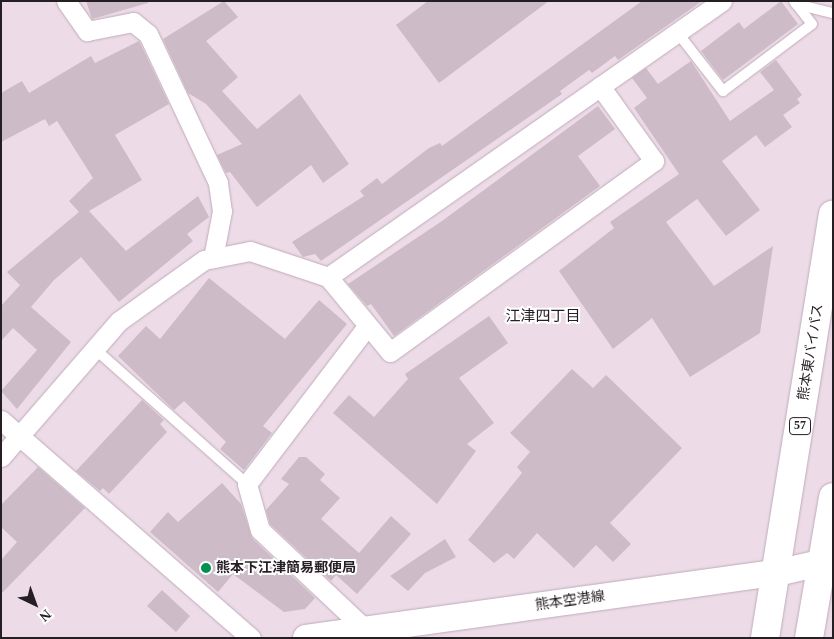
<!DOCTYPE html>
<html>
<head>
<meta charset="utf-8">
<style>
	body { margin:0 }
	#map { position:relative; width:834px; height:639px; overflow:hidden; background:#eedbe8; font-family:"Times New Roman","Noto Sans JP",serif }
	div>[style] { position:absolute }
	.building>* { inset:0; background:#cebbc8 }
	.roads { filter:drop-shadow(0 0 1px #beacb9) drop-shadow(0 0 1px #beacb9) }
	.service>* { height:10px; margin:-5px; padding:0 5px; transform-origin:5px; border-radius:5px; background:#fff }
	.minor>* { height:19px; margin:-9.5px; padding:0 9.5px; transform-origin:9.5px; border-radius:9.5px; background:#fff }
	.secondary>* { height:26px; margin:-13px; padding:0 13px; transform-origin:13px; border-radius:13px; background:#fff }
	.trunk>* { height:28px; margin:-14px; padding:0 14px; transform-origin:14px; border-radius:14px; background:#fff }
	.dots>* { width:14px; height:14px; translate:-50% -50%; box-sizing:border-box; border:2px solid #fff; border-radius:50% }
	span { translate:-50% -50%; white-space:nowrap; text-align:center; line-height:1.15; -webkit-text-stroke:4px #fff; paint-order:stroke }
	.shield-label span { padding:1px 4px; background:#fff; border:1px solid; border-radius:4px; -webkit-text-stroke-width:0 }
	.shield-label { font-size:12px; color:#251e23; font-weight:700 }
	.street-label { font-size:14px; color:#251e23 }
	.poi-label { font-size:14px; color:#251e23; font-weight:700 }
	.left { translate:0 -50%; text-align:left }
	.neighbourhood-label { font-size:15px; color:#251e23 }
	.frame { position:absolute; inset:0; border:2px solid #251e23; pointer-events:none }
	.north { position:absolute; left:10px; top:579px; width:50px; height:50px; -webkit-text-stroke:4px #fff; paint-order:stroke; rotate:138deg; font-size:14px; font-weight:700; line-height:20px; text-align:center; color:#251e23 }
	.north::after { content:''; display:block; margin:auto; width:18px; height:22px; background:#251e23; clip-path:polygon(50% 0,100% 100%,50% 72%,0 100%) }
</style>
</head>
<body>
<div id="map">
	<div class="building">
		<div style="clip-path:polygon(86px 1px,148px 1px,148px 3px,92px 19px)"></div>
		<div style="clip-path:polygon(224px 1px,238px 17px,206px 41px,238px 77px,222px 91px,257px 129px,300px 94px,349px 164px,323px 183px,311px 165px,257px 207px,230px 172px,226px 173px,217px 155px,242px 144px,206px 104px,188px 93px,163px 39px)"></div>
		<div style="clip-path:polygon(428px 1px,549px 1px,439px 83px,396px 25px)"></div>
		<div style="clip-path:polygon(642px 1px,702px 1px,618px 60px,615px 56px,592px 73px,589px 70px,560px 91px,562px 94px,321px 261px,315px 254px,303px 257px,292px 242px,364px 196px,360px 191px,377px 178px,382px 184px,429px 148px,440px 143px,442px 146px)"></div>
		<div style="clip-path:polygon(781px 1px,798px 24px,723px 80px,701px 51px,739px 22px,744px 29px)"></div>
		<div style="clip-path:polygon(139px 41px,169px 104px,115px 135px,142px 180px,89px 211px,126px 251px,198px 196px,209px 217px,187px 234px,193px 241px,119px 302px,81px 257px,54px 280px,31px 307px,71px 342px,17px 409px,1px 391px,37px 350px,13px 328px,1px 341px,1px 306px,20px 285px,7px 272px,79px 212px,69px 201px,93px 178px,57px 121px,49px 126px,45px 119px,1px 142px,1px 93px,22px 81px,29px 93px,91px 56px,95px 63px)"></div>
		<div style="clip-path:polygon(776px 60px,802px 95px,797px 99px,800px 103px,783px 115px,792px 127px,765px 147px,756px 135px,722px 161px,760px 210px,726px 236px,697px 199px,666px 222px,714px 286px,773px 246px,760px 333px,690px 377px,652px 318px,613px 349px,559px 271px,614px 228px,610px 222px,679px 174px,634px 108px,647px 98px,632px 78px,646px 68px,658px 84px,691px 61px,730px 121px,774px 90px,760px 72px)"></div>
		<div style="clip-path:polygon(598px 106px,615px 129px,578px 156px,600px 186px,394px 336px,371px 304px,367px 306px,348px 284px,442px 221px)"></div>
		<div style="clip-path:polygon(209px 278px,285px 339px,319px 300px,347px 324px,263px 426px,272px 433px,244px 470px,220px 449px,226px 442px,184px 401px,174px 410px,118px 356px,146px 326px,160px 339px)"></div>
		<div style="clip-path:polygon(489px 316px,508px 343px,459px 378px,494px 423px,467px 444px,476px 451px,437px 504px,333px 413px,349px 395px,374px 417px,408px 379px,405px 374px)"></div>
		<div style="clip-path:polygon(572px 369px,593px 388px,606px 375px,682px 448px,610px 523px,631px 544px,613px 562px,596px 545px,574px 568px,537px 533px,514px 559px,507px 553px,494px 563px,468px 540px,522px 473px,517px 467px,530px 452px,510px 433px)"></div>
		<div style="clip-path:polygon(142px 400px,164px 420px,160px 424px,167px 432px,109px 494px,103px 488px,100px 491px,76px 471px)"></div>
		<div style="clip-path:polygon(299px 457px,306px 457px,325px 474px,320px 480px,340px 498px,321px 519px,359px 553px,391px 516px,411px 534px,357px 594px,336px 575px,331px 581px,270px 524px,266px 510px,289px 484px,281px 479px)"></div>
		<div style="clip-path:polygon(38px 467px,85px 508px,1px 594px,1px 560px,17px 542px,1px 527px,1px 505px)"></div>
		<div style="clip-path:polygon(222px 483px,241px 504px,252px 538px,315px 598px,305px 609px,284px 612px,233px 574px,218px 592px,150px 532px,168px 512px,178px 522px)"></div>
		<div style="clip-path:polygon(445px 539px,456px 557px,425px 573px,408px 591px,390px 576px)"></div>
		<div style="clip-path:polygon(162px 590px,190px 616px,176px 632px,147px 606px)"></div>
	</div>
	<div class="roads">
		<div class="service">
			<div style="left:796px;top:4px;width:38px;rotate:14deg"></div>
			<div style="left:677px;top:32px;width:75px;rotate:52.1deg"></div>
			<div style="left:723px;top:91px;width:111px;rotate:-37deg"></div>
			<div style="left:812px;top:24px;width:29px;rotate:-128deg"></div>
			<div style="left:95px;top:349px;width:203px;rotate:41.6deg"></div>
		</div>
		<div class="minor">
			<div style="left:66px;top:1px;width:37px;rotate:55deg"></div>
			<div style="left:87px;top:31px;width:47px;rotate:-11.1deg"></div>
			<div style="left:133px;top:22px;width:19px;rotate:39deg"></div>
			<div style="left:148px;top:34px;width:165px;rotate:64.8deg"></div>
			<div style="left:218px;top:183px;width:28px;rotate:82deg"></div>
			<div style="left:222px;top:211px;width:48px;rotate:100.8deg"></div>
			<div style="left:328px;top:277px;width:97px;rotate:50.4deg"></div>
			<div style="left:390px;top:352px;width:326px;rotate:-35.9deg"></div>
			<div style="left:654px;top:161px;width:92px;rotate:-125.8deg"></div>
			<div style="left:1px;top:420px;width:332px;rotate:41.1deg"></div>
			<div style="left:1px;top:457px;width:180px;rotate:-49.1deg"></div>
			<div style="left:119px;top:321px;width:105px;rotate:-35.7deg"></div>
			<div style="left:204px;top:260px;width:47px;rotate:-11.1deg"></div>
			<div style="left:250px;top:251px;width:82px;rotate:18.4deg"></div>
			<div style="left:328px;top:277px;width:481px;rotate:-35deg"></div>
			<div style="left:364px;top:628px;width:143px;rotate:-136.7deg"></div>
			<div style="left:260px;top:530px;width:48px;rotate:-105.8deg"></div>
			<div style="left:247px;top:484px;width:196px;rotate:-52.7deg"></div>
		</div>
		<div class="secondary">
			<div style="left:306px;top:638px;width:475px;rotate:-7.9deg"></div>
			<div style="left:777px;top:573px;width:57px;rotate:-13.1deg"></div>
		</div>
		<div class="trunk">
			<div style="left:765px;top:638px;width:429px;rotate:-80.9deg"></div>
			<div style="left:809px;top:638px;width:143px;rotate:-80.3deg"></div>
		</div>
	</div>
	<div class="dots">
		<div style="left:206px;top:568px;background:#009150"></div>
	</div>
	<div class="shield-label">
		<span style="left:800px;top:426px">57</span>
	</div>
	<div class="street-label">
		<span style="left:811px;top:352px;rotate:-81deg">熊本東バイパス</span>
		<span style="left:570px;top:601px;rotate:-8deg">熊本空港線</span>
	</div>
	<div class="poi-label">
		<span class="left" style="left:216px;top:568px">熊本下江津簡易郵便局</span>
	</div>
	<div class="neighbourhood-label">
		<span style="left:543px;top:317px">江津四丁目</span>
	</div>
	<div class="frame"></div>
	<div class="north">N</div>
</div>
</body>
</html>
